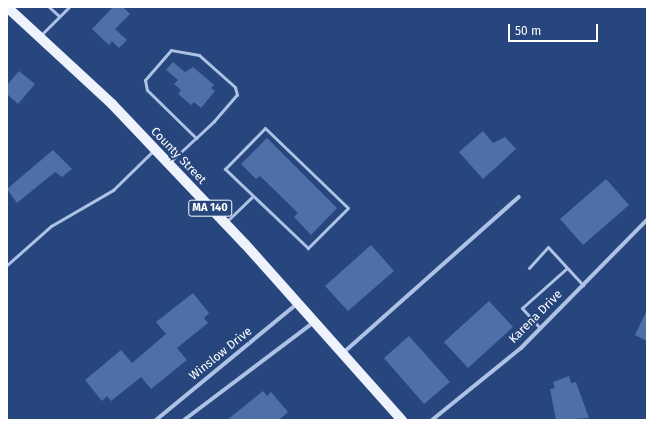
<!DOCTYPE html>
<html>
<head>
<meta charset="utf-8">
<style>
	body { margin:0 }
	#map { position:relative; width:654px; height:427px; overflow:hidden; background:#27467e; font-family:"Fira Sans",sans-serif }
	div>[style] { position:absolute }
	.building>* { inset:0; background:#4f70a7 }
	.lane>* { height:3px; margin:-1.5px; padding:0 1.5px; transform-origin:1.5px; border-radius:1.5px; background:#adc2e5 }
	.street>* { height:4px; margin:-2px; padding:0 2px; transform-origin:2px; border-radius:2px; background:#adc2e5 }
	.primary>* { height:10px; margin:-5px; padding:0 5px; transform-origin:5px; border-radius:5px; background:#edf2fd }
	span { translate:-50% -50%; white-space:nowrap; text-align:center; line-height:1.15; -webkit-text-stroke:4px #27467e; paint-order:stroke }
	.shield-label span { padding:1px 3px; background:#27467e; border:1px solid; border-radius:3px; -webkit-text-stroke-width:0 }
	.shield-label { font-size:11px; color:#fff; font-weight:700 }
	.street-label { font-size:12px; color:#fff }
	.frame { position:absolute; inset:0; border:8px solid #fff; pointer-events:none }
	.scale { position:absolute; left:508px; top:24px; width:90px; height:18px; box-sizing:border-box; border:2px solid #fff; border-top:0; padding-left:5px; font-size:12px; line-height:14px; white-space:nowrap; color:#fff; -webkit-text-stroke:3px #27467e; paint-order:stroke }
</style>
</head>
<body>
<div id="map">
	<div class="building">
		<div style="clip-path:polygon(113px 7px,123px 7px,130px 14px,115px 29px,127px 40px,119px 48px,112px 41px,109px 45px,92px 29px)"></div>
		<div style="clip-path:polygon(173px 62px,185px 72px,193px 67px,214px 85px,211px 88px,215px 91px,201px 108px,194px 102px,191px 105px,178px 94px,181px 90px,174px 84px,178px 80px,166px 70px)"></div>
		<div style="clip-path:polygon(19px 71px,35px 84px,18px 104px,7px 94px,7px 85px)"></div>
		<div style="clip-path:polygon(483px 131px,493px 143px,505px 137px,516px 149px,483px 179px,459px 152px)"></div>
		<div style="clip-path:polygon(267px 138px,337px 208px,311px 235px,294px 217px,298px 213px,260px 176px,256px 179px,241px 164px)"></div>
		<div style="clip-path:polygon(53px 150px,72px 169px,62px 177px,55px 172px,17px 203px,7px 189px)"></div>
		<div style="clip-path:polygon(606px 179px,629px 205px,583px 245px,560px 219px)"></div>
		<div style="clip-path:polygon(371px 245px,394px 271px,348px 311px,325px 286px)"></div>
		<div style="clip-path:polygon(193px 293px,209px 313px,204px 318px,208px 323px,177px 348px,187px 360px,151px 389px,141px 377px,111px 401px,107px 396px,102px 401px,85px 380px,121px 350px,132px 363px,166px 334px,156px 322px)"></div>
		<div style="clip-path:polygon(489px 301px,513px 327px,468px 368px,444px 342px)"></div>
		<div style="clip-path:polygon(647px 310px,647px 341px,635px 335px)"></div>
		<div style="clip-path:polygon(409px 336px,450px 382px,424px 404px,384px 358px)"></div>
		<div style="clip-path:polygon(569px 376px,571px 383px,576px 382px,589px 418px,556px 420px,550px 389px,555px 388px,553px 382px)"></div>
		<div style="clip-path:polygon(263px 391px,267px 396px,271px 392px,288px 412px,279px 420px,227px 420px)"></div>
	</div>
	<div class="lane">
		<div style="left:49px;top:7px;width:13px;rotate:42deg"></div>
		<div style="left:40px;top:36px;width:41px;rotate:-45deg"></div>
		<div style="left:265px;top:128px;width:115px;rotate:43.9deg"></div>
		<div style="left:348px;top:208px;width:57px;rotate:135deg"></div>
		<div style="left:308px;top:248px;width:115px;rotate:-136.4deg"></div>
		<div style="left:225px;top:169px;width:57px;rotate:-45.7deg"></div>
		<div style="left:169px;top:163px;width:37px;rotate:-43deg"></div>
		<div style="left:196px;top:138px;width:25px;rotate:-43deg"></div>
		<div style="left:214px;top:121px;width:35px;rotate:-49deg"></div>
		<div style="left:237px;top:95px;width:8px;rotate:-104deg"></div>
		<div style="left:235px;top:87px;width:48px;rotate:-138.4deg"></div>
		<div style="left:199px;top:55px;width:28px;rotate:-170deg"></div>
		<div style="left:171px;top:50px;width:40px;rotate:131deg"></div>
		<div style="left:145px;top:80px;width:10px;rotate:79deg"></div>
		<div style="left:147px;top:90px;width:69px;rotate:44.4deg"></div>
		<div style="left:226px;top:222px;width:37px;rotate:-44deg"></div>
		<div style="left:7px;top:265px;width:59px;rotate:-41.6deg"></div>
		<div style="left:51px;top:226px;width:72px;rotate:-30.1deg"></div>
		<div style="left:113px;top:190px;width:57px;rotate:-44.3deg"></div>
		<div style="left:529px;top:268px;width:28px;rotate:-48deg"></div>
		<div style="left:548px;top:247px;width:52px;rotate:47.4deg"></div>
		<div style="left:540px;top:328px;width:27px;rotate:-132deg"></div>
		<div style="left:522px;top:308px;width:60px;rotate:-41.6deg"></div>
	</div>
	<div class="street">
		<div style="left:343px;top:353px;width:235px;rotate:-41.6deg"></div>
		<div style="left:156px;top:420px;width:184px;rotate:-39.5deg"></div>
		<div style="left:184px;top:420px;width:163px;rotate:-37deg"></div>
		<div style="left:432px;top:420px;width:114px;rotate:-39deg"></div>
		<div style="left:521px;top:348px;width:180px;rotate:-45.5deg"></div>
	</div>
	<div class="primary">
		<div style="left:7px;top:7px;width:143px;rotate:42.7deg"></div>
		<div style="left:112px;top:104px;width:193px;rotate:46.5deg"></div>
		<div style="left:245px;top:244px;width:236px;rotate:48.3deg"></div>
	</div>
	<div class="shield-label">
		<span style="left:210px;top:208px">MA 140</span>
	</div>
	<div class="street-label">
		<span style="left:178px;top:156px;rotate:46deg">County Street</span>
		<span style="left:536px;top:317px;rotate:-45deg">Karena Drive</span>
		<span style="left:221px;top:354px;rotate:-39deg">Winslow Drive</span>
	</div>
	<div class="frame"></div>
	<div class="scale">50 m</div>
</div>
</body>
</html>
